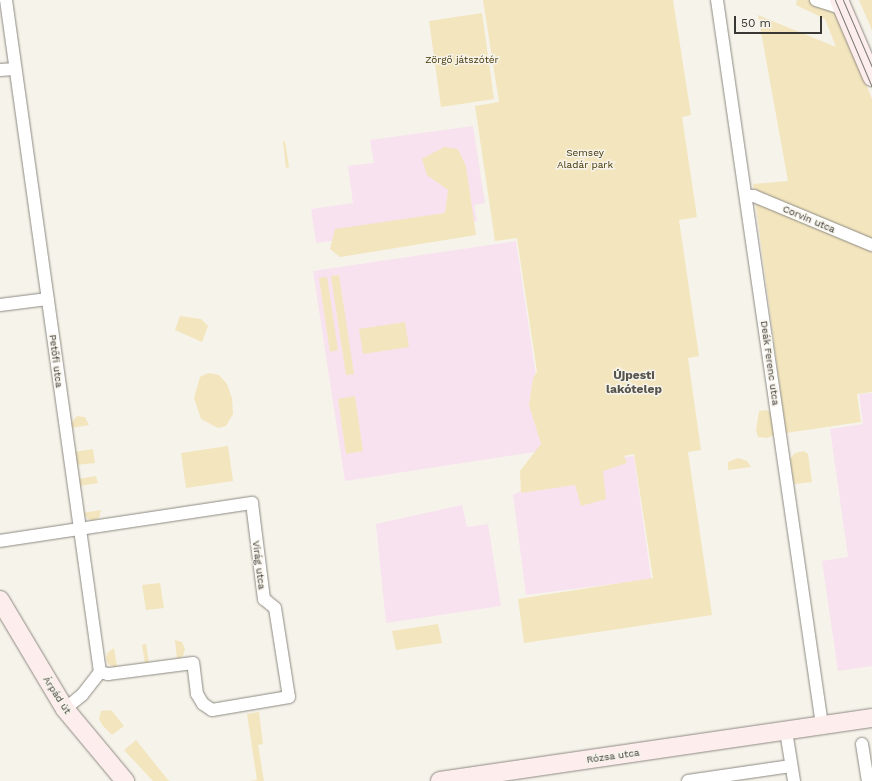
<!DOCTYPE html>
<html>
<head>
<meta charset="utf-8">
<style>
	body { margin:0 }
	#map { position:relative; width:872px; height:781px; overflow:hidden; background:#f6f3ea; font-family:"Work Sans",sans-serif }
	div>[style] { position:absolute }
	.education>* { inset:0; background:#f8e2f0 }
	.green>* { inset:0; background:#f3e5bd }
	.roads { filter:drop-shadow(0 0 1px #8d8a82) drop-shadow(0 0 1px #8d8a82) }
	.street>* { height:12px; margin:-6px; padding:0 6px; transform-origin:6px; border-radius:6px; background:#fff }
	.secondary>* { height:18px; margin:-9px; padding:0 9px; transform-origin:9px; border-radius:9px; background:#fdeded }
	.tram>* { height:1px; margin:-0.5px; padding:0 0.5px; transform-origin:0.5px; border-radius:0.5px; background:#7c7a74 }
	span { translate:-50% -50%; white-space:nowrap; text-align:center; line-height:1.15; -webkit-text-stroke:3px #f6f3ea; paint-order:stroke }
	.park-label { font-size:10px; color:#433504 }
	.street-label { font-size:10px; color:#383733 }
	.quarter-label { font-size:12px; color:#56544d; font-weight:700 }
	.scale { position:absolute; left:734px; top:16px; width:88px; height:18px; box-sizing:border-box; border:2px solid #383733; border-top:0; padding-left:5px; font-size:12px; line-height:14px; white-space:nowrap; color:#383733; -webkit-text-stroke:3px #f6f3ea; paint-order:stroke }
</style>
</head>
<body>
<div id="map">
	<div class="education">
		<div style="clip-path:polygon(473px 126px,485px 203px,474px 205px,477px 221px,316px 243px,311px 209px,353px 203px,348px 166px,374px 163px,370px 140px)"></div>
		<div style="clip-path:polygon(516px 241px,547px 450px,345px 481px,313px 271px)"></div>
		<div style="clip-path:polygon(872px 393px,872px 666px,838px 671px,822px 561px,848px 557px,830px 429px,863px 424px,859px 394px)"></div>
		<div style="clip-path:polygon(634px 456px,651px 579px,526px 595px,513px 495px,529px 487px,544px 468px)"></div>
		<div style="clip-path:polygon(462px 505px,467px 527px,488px 524px,501px 606px,386px 623px,376px 524px)"></div>
	</div>
	<div class="green">
		<div style="clip-path:polygon(483px 0,673px 0,691px 115px,682px 117px,697px 217px,679px 220px,699px 356px,688px 358px,701px 450px,688px 452px,712px 615px,524px 643px,518px 599px,653px 578px,634px 454px,624px 456px,627px 463px,603px 471px,606px 499px,581px 506px,575px 485px,521px 493px,520px 471px,541px 444px,529px 405px,533px 378px,537px 372px,517px 238px,495px 241px,475px 106px,499px 102px)"></div>
		<div style="clip-path:polygon(797px 0,832px 0,872px 99px,872px 392px,857px 394px,861px 422px,786px 433px,753px 184px,788px 181px,758px 15px,836px 47px,825px 19px,796px 5px)"></div>
		<div style="clip-path:polygon(859px 0,872px 0,872px 30px)"></div>
		<div style="clip-path:polygon(482px 13px,494px 99px,441px 107px,429px 21px)"></div>
		<div style="clip-path:polygon(285px 141px,289px 167px,286px 168px,283px 142px)"></div>
		<div style="clip-path:polygon(444px 147px,458px 149px,466px 166px,476px 235px,340px 257px,330px 249px,335px 229px,445px 213px,448px 190px,427px 175px,422px 159px)"></div>
		<div style="clip-path:polygon(339px 275px,354px 374px,346px 375px,331px 276px)"></div>
		<div style="clip-path:polygon(327px 277px,338px 350px,330px 352px,319px 278px)"></div>
		<div style="clip-path:polygon(180px 316px,201px 319px,208px 326px,202px 342px,175px 330px)"></div>
		<div style="clip-path:polygon(405px 322px,409px 347px,363px 354px,359px 329px)"></div>
		<div style="clip-path:polygon(208px 373px,219px 375px,227px 384px,232px 398px,233px 414px,226px 426px,218px 428px,201px 419px,194px 398px,200px 377px)"></div>
		<div style="clip-path:polygon(355px 396px,363px 451px,346px 454px,338px 399px)"></div>
		<div style="clip-path:polygon(766px 410px,771px 412px,774px 435px,767px 438px,758px 437px,756px 430px,759px 411px)"></div>
		<div style="clip-path:polygon(77px 416px,85px 417px,89px 425px,71px 428px,71px 423px)"></div>
		<div style="clip-path:polygon(228px 446px,233px 481px,186px 488px,181px 453px)"></div>
		<div style="clip-path:polygon(93px 449px,95px 463px,76px 465px,74px 452px)"></div>
		<div style="clip-path:polygon(804px 451px,808px 454px,812px 482px,794px 484px,790px 459px,795px 453px)"></div>
		<div style="clip-path:polygon(738px 458px,747px 461px,751px 467px,728px 470px,728px 462px)"></div>
		<div style="clip-path:polygon(96px 476px,98px 483px,79px 486px,78px 479px)"></div>
		<div style="clip-path:polygon(101px 510px,99px 518px,91px 521px,82px 513px)"></div>
		<div style="clip-path:polygon(160px 583px,164px 608px,146px 610px,142px 585px)"></div>
		<div style="clip-path:polygon(438px 624px,442px 643px,396px 650px,392px 631px)"></div>
		<div style="clip-path:polygon(175px 640px,182px 642px,185px 649px,183px 656px,177px 659px)"></div>
		<div style="clip-path:polygon(146px 644px,149px 663px,145px 663px,142px 645px)"></div>
		<div style="clip-path:polygon(114px 648px,117px 667px,114px 667px,108px 664px,106px 658px,108px 652px)"></div>
		<div style="clip-path:polygon(111px 710px,124px 726px,112px 735px,103px 726px,99px 719px,101px 711px)"></div>
		<div style="clip-path:polygon(259px 712px,263px 744px,258px 745px,264px 781px,249px 781px,257px 780px,247px 714px)"></div>
		<div style="clip-path:polygon(136px 740px,168px 780px,170px 781px,153px 781px,124px 750px)"></div>
	</div>
	<div class="roads">
		<div class="street">
			<div style="left:6px;top:0;width:679px;rotate:82.04deg"></div>
			<div style="left:100px;top:672px;width:29px;rotate:128deg"></div>
			<div style="left:82px;top:695px;width:22px;rotate:141deg"></div>
			<div style="left:717px;top:0;width:733px;rotate:81.76deg"></div>
			<div style="left:816px;top:0;width:28px;rotate:18deg"></div>
			<div style="left:0;top:70px;width:15px;rotate:-4deg"></div>
			<div style="left:746px;top:196px;width:8px"></div>
			<div style="left:754px;top:196px;width:128px;rotate:22.6deg"></div>
			<div style="left:0;top:305px;width:48px;rotate:-7.1deg"></div>
			<div style="left:0;top:541px;width:255px;rotate:-8.6deg"></div>
			<div style="left:252px;top:503px;width:97px;rotate:82.9deg"></div>
			<div style="left:264px;top:599px;width:14px;rotate:39deg"></div>
			<div style="left:275px;top:608px;width:90px;rotate:81.1deg"></div>
			<div style="left:289px;top:697px;width:78px;rotate:170.4deg"></div>
			<div style="left:212px;top:710px;width:11px;rotate:-146deg"></div>
			<div style="left:203px;top:704px;width:12px;rotate:-121deg"></div>
			<div style="left:197px;top:694px;width:31px;rotate:-97deg"></div>
			<div style="left:193px;top:663px;width:86px;rotate:172.6deg"></div>
			<div style="left:108px;top:674px;width:8px;rotate:-166deg"></div>
			<div style="left:786px;top:731px;width:51px;rotate:80.9deg"></div>
			<div style="left:862px;top:744px;width:37px;rotate:81deg"></div>
			<div style="left:688px;top:781px;width:104px;rotate:-8.3deg"></div>
		</div>
		<div class="secondary">
			<div style="left:839px;top:0;width:84px;rotate:66.8deg"></div>
			<div style="left:0;top:600px;width:127px;rotate:59.2deg"></div>
			<div style="left:65px;top:709px;width:94px;rotate:50.2deg"></div>
			<div style="left:440px;top:781px;width:437px;rotate:-8.3deg"></div>
		</div>
	</div>
	<div class="tram">
		<div style="left:835px;top:0;width:95px;rotate:67deg"></div>
		<div style="left:843px;top:0;width:73px;rotate:66.6deg"></div>
	</div>
	<div class="park-label">
		<span style="left:462px;top:60px">Zörgő játszótér</span>
		<span style="left:585px;top:158px">Semsey<br>Aladár park</span>
	</div>
	<div class="street-label">
		<span style="left:809px;top:219px;rotate:23deg">Corvin utca</span>
		<span style="left:56px;top:361px;rotate:83deg">Petőfi utca</span>
		<span style="left:770px;top:363px;rotate:82deg">Deák Ferenc utca</span>
		<span style="left:259px;top:565px;rotate:83deg">Virág utca</span>
		<span style="left:57px;top:695px;rotate:57deg">Árpád út</span>
		<span style="left:613px;top:756px;rotate:-8deg">Rózsa utca</span>
	</div>
	<div class="quarter-label">
		<span style="left:634px;top:383px">Újpesti<br>lakótelep</span>
	</div>
	<div class="scale">50 m</div>
</div>
</body>
</html>
